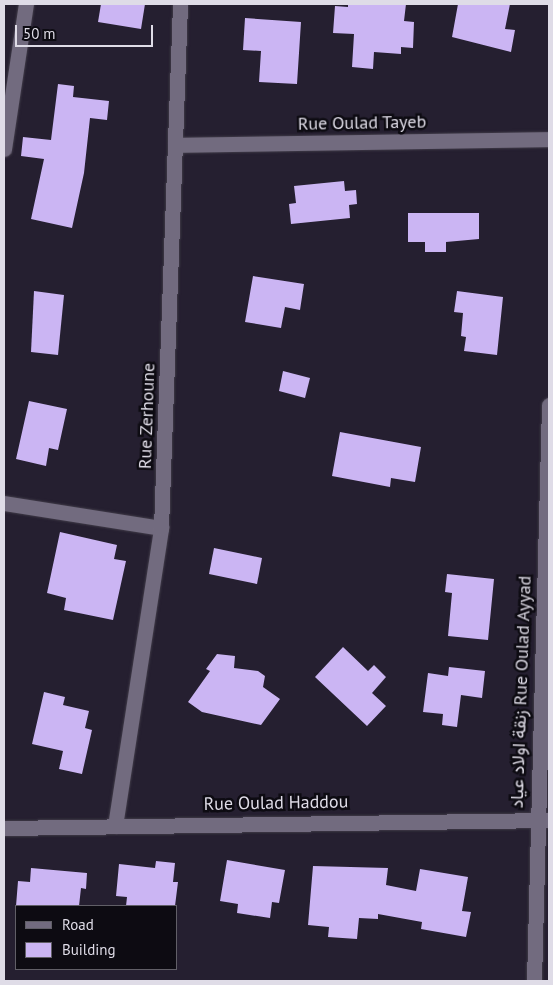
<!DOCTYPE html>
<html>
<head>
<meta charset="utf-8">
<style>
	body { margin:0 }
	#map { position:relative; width:553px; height:985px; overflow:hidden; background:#251f30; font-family:"PT Sans",Vazirmatn,sans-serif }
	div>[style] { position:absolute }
	.building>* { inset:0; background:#cbb5f3 }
	.roads { filter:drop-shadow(0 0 1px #413c49) drop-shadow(0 0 1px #413c49) }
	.street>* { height:15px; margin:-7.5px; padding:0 7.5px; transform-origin:7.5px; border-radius:7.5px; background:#726b7f }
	span { translate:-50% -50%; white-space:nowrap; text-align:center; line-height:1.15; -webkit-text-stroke:5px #0d0b12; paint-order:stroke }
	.street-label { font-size:18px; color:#dfdce7 }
	.frame { position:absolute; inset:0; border:5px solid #dfdce7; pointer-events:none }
	.legend { position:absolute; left:15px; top:905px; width:162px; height:65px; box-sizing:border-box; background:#0d0b12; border:1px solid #615f67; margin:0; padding:6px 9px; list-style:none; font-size:15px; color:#dfdce7 }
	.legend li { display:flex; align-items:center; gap:10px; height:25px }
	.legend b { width:25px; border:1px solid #615f67 }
	.scale { position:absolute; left:15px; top:25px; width:138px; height:22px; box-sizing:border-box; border:2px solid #dfdce7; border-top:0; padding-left:6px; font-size:15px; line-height:18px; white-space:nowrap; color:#dfdce7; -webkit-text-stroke:4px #0d0b12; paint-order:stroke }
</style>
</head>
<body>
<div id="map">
	<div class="building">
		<div style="clip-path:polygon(101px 4px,145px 4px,141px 29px,98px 22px)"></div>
		<div style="clip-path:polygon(348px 4px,406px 4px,404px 21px,414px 22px,413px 48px,401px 47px,401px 54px,374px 52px,373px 69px,352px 67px,354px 34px,333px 33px,335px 6px,348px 7px)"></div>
		<div style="clip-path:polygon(458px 4px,510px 4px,505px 29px,515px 30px,511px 52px,452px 37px)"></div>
		<div style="clip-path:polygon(245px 18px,301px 22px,297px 84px,259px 82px,261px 51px,243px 50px)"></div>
		<div style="clip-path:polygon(58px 84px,74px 86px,73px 97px,109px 101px,107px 120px,90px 118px,84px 173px,72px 228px,31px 219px,44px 159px,21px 156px,23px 137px,51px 140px)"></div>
		<div style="clip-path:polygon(344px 181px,345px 191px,356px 190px,357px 204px,349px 205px,350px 218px,291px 224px,289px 204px,296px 203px,294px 186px)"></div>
		<div style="clip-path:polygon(408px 213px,479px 213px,479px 239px,446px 242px,446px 252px,425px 252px,425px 242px,408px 242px)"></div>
		<div style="clip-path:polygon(253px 276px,304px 284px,300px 310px,285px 307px,281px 328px,245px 322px)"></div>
		<div style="clip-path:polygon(34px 291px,64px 295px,58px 355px,31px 352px)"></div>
		<div style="clip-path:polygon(457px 291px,503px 297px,497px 355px,464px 351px,466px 337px,461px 336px,463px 313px,454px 312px)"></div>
		<div style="clip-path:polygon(283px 371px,310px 378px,305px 398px,279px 391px)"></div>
		<div style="clip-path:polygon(29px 401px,67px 409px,58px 450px,49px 448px,46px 466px,16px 459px)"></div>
		<div style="clip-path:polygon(340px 432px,421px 447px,415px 482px,391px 478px,390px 487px,332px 476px)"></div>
		<div style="clip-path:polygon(60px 532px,117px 545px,114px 559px,126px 561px,113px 620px,64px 610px,66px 598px,47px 593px)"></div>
		<div style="clip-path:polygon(214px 548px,262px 558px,257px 584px,209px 574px)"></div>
		<div style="clip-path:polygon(447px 574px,494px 579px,488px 640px,448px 636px,452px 593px,445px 592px)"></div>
		<div style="clip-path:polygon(343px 647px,368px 671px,374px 665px,386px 677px,372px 693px,386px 706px,367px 726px,315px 677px)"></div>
		<div style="clip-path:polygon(217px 654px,235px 656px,234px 668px,258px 671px,265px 676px,263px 687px,280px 699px,261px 725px,202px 712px,188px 702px,210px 671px,206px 669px)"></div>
		<div style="clip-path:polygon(449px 667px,485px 671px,482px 698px,461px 695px,457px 727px,442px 725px,443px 714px,423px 712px,428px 673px,448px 676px)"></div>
		<div style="clip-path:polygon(44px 692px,65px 697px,63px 705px,89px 711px,85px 728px,92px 730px,82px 774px,59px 769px,63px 751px,32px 744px)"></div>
		<div style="clip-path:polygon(227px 860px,285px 870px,279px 903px,272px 902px,270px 918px,237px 913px,238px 904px,220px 901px)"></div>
		<div style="clip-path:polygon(156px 861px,175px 863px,173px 882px,178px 882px,175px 906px,126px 906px,127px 897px,116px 896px,119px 864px,155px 868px)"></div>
		<div style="clip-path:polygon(313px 866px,388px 868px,386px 885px,416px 891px,420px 869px,468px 877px,462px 911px,471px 912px,466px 937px,421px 929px,422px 922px,378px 914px,378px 919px,359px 918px,357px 939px,328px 937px,329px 927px,308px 925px)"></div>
		<div style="clip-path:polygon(31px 868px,87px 873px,86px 889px,81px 888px,79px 906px,16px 906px,18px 881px,30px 882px)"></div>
	</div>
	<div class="roads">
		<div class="street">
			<div style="left:175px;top:145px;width:374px;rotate:-0.9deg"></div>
			<div style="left:4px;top:149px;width:147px;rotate:-81.4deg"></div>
			<div style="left:4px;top:503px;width:159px;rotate:9deg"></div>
			<div style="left:115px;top:826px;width:302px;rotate:-81.2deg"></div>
			<div style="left:161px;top:528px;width:524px;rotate:-87.92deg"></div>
			<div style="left:4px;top:828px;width:545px;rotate:-0.84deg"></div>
			<div style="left:534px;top:981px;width:576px;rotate:-88.51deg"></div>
		</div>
	</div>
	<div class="street-label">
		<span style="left:362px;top:123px;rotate:-1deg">Rue Oulad Tayeb</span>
		<span style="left:147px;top:416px;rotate:-88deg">Rue Zerhoune</span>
		<span style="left:521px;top:692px;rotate:-88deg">زنقة اولاد عياد Rue Oulad Ayyad</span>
		<span style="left:276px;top:803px;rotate:-1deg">Rue Oulad Haddou</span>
	</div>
	<div class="frame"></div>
	<ul class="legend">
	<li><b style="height:6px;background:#726b7f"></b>Road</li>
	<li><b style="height:14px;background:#cbb5f3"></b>Building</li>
	</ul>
	<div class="scale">50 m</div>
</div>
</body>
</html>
